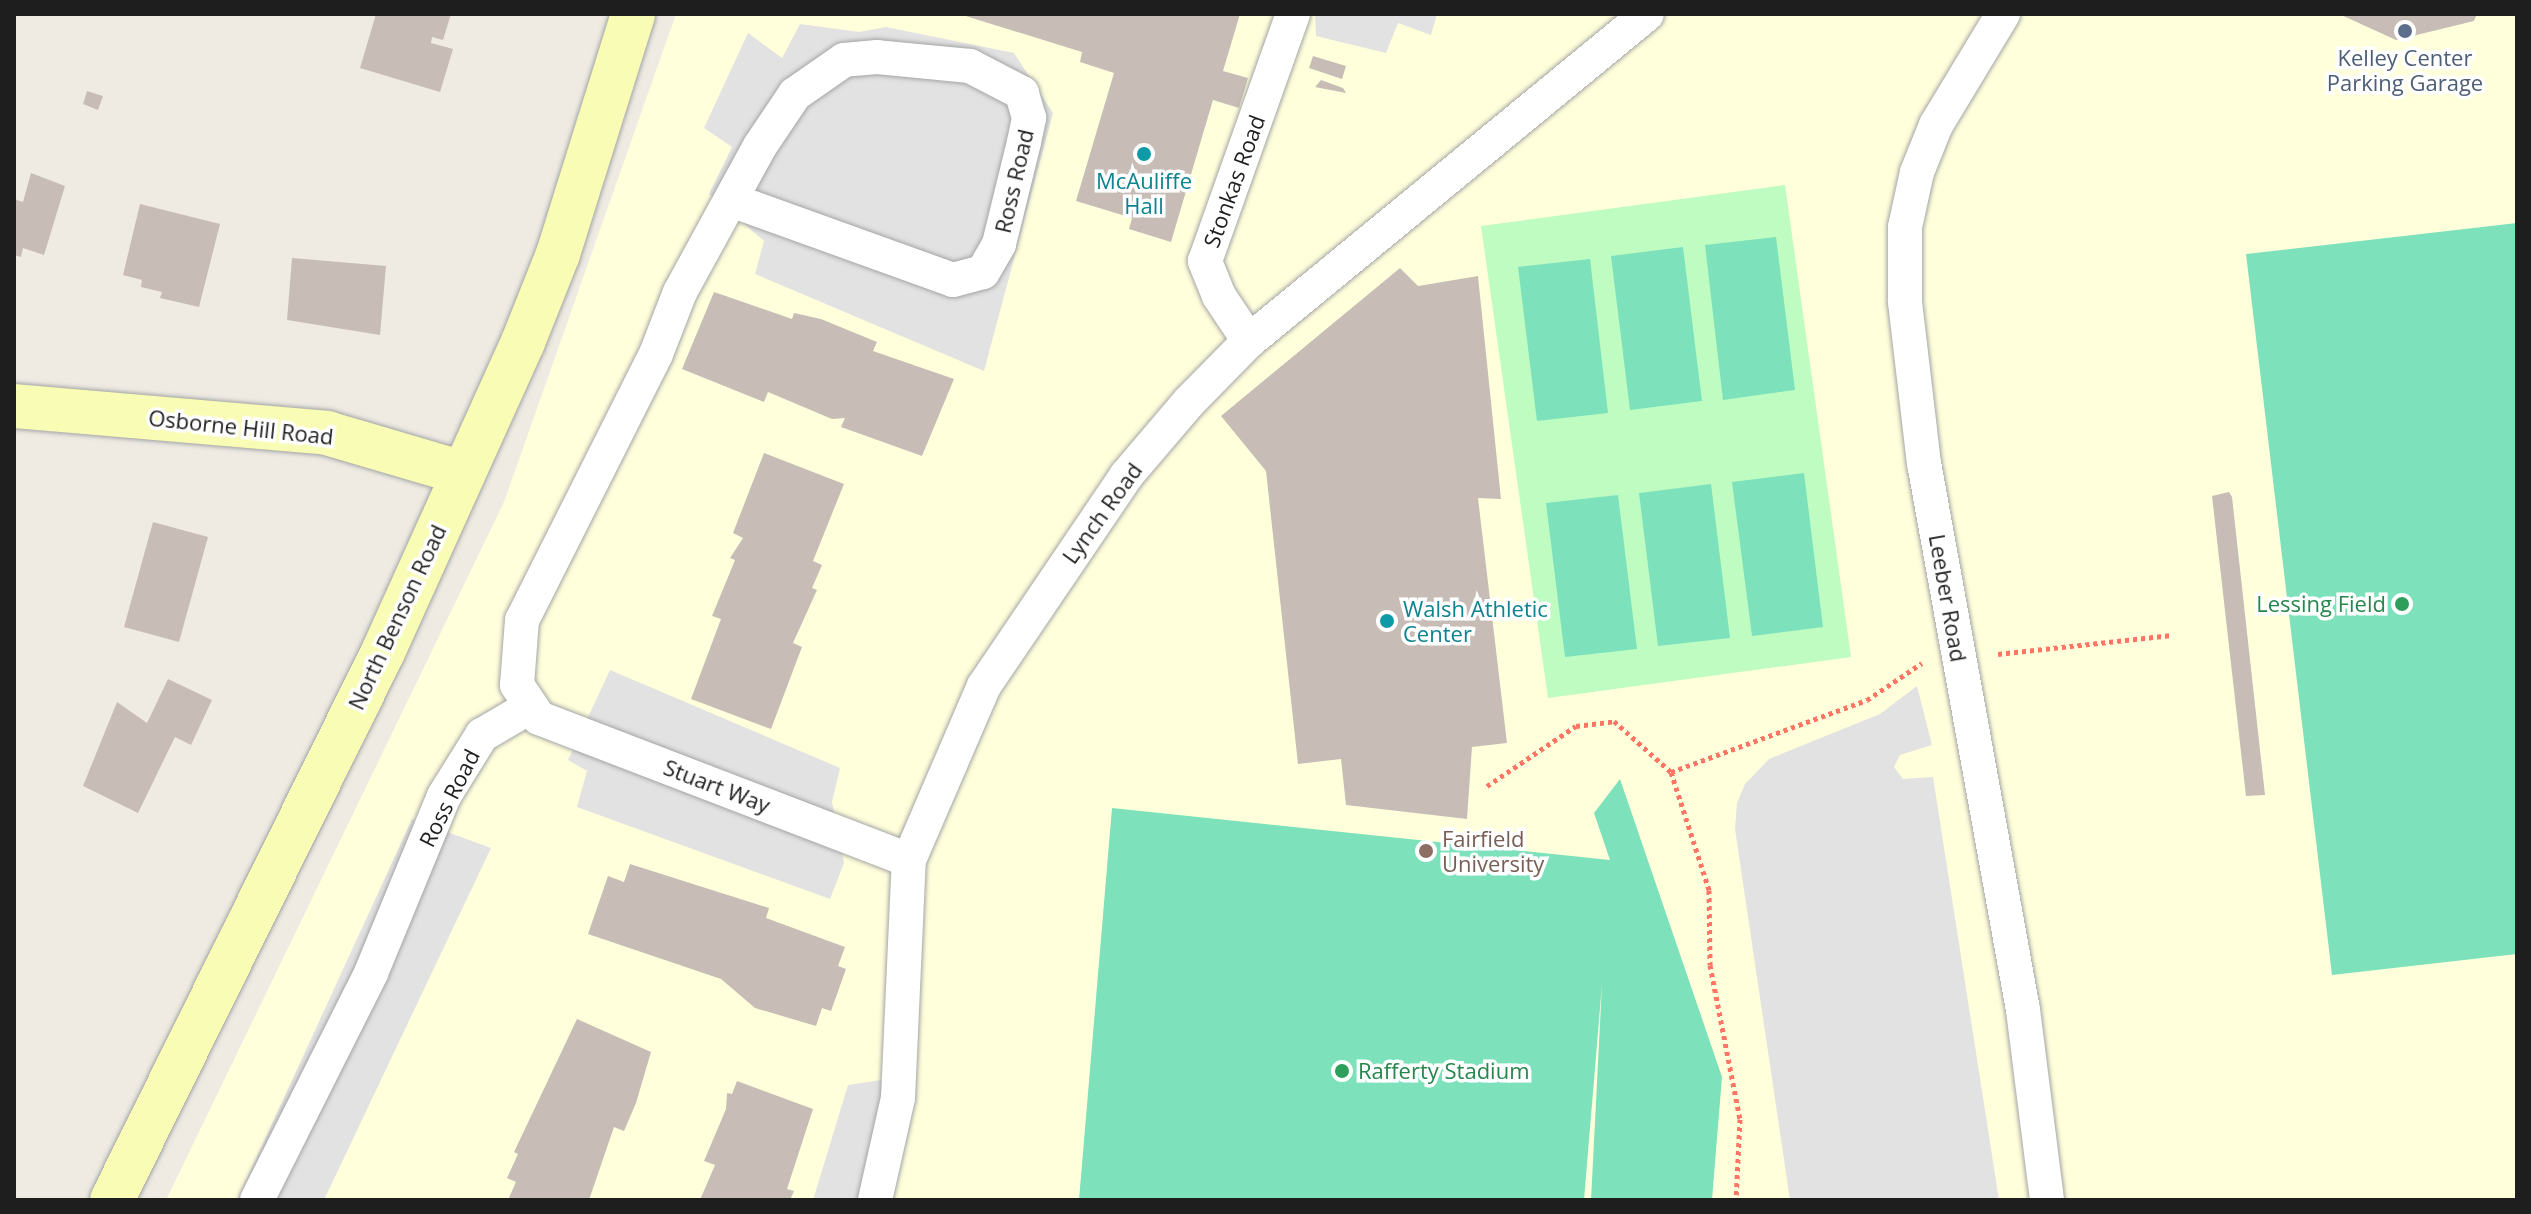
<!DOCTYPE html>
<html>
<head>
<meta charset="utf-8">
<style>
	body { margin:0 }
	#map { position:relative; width:2531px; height:1214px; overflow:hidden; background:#efebe3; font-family:"Open Sans",sans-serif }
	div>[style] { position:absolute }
	.education>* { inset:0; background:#ffffdc }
	.park>* { inset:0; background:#befcc2 }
	.pitch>* { inset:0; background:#7de2bb }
	.parking>* { inset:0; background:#e2e2e2 }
	.building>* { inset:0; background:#c7bdb6 }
	.path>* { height:5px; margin-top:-2.5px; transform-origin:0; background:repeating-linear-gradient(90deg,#ff7464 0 4px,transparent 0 8px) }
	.roads { filter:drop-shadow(0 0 2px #a5a5a5) drop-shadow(0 0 2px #a5a5a5) }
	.street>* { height:34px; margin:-17px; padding:0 17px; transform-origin:17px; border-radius:17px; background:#fff }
	.secondary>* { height:44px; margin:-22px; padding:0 22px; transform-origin:22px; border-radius:22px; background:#f9fcb4 }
	.dots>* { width:22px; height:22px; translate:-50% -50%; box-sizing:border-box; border:4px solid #fff; border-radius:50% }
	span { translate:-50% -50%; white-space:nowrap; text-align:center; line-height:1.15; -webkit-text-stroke:7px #fff; paint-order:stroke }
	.service-label { font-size:22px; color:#4e5e75 }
	.culture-label { font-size:22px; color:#0d838f }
	.left { translate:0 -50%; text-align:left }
	.street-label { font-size:22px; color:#1e1e1e }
	.leisure-label { font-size:22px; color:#27864d }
	.right { translate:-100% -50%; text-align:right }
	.education-label { font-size:22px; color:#785e54 }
	.frame { position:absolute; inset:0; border:16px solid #1e1e1e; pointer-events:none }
</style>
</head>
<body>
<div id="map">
	<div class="education">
		<div style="clip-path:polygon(676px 14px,2517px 14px,2517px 1200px,166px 1200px,504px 502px)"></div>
	</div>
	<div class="park">
		<div style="clip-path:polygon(1785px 185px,1851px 657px,1548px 698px,1481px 226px)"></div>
	</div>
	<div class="pitch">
		<div style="clip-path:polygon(2517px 223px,2517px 954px,2332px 975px,2246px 254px)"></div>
		<div style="clip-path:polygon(1776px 237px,1795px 390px,1723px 400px,1705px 245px)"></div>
		<div style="clip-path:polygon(1683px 247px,1702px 401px,1630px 410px,1611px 256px)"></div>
		<div style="clip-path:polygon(1590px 259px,1608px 413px,1537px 421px,1518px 267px)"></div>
		<div style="clip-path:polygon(1804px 473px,1823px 627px,1752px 636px,1732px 482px)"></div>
		<div style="clip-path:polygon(1711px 484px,1730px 638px,1658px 646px,1639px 493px)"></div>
		<div style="clip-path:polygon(1618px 495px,1637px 649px,1565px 657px,1546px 503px)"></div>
		<div style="clip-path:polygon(1620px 779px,1722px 1077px,1712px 1200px,1591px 1200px,1602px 984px,1584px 1200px,1079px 1200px,1112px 808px,1610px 860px,1594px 813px)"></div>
	</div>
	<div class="parking">
		<div style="clip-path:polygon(1315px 14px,1437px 14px,1431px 35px,1398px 23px,1386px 53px,1316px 36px)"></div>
		<div style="clip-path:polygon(800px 24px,859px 32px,886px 27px,1014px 53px,1053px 113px,984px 371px,755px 274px,764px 241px,709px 194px,732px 147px,704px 128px,748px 33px,782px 58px)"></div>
		<div style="clip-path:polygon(610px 670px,840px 768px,832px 802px,844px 863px,830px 899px,577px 807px,587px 771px,568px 760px)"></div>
		<div style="clip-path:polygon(1917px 686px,1932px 745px,1900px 755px,1894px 767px,1903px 779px,1933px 777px,1999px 1200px,1790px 1200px,1735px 829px,1737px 803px,1745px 784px,1769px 759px,1880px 714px)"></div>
		<div style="clip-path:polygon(412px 819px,491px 848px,324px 1200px,237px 1200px)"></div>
		<div style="clip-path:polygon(888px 1079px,864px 1200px,813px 1200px,848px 1085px)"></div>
	</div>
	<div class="building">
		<div style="clip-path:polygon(376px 14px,451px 14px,443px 40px,432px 37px,431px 43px,453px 49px,440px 92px,360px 68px)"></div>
		<div style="clip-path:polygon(959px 14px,1240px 14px,1223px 71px,1248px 78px,1239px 108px,1213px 100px,1171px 242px,1129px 229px,1132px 218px,1076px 201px,1114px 73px,1080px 62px,1082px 52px)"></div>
		<div style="clip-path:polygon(2339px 14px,2477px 14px,2474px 21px,2396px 40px)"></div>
		<div style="clip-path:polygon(1313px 56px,1346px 66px,1342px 79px,1309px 68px)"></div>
		<div style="clip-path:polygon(1321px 80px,1343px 88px,1346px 93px,1315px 87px)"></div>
		<div style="clip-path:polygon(87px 91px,103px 96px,98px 110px,83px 104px)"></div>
		<div style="clip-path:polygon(31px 173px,65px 186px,44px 255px,23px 248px,21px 257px,14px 255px,14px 199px,23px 202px)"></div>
		<div style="clip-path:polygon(140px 204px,220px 224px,199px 307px,160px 298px,162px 292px,141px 287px,142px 280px,123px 275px)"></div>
		<div style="clip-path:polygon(292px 258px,386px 266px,380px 335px,287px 320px)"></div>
		<div style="clip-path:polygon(1400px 268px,1418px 286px,1478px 276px,1501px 499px,1478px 498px,1507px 743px,1472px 747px,1467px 819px,1346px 805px,1341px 759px,1298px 764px,1266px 471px,1221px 416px)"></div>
		<div style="clip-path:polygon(714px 292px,792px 319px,794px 313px,821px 319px,877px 342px,873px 351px,954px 379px,922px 456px,841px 427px,845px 418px,832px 419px,768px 392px,764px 402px,682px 369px)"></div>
		<div style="clip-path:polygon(764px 453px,844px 484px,813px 561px,822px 565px,812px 588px,817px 590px,793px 643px,802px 647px,771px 729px,691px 699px,721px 619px,712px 616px,735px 560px,730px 558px,743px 538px,733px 533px)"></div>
		<div style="clip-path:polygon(2229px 492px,2232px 497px,2265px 795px,2246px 796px,2212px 496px)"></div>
		<div style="clip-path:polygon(153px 522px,208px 537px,179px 642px,124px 627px)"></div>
		<div style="clip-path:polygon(168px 679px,212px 700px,191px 745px,175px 737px,138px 813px,83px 786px,117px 702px,147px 723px)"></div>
		<div style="clip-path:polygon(630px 864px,769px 908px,766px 918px,845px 947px,838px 966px,846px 969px,831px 1011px,822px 1008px,816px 1026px,755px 1008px,721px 979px,588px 934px,608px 876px,624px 882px)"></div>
		<div style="clip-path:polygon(577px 1019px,651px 1052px,636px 1103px,624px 1131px,614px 1127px,589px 1200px,508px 1200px,516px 1182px,507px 1178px,518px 1154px,514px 1152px)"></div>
		<div style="clip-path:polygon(737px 1081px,813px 1109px,787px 1189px,794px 1191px,790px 1200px,700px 1200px,715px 1165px,704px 1161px,726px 1109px,727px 1093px,732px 1094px)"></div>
	</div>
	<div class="path">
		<div style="left:1998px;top:654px;width:175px;rotate:-6.2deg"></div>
		<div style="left:1671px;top:772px;width:209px;rotate:-20.2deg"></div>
		<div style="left:1867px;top:700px;width:66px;rotate:-33.9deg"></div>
		<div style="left:1487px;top:786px;width:107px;rotate:-34deg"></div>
		<div style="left:1576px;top:726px;width:38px;rotate:-7deg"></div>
		<div style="left:1614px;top:721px;width:76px;rotate:41.8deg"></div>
		<div style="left:1671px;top:772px;width:124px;rotate:72.1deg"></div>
		<div style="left:1709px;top:890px;width:75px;rotate:89.2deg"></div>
		<div style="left:1710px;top:965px;width:157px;rotate:79deg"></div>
		<div style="left:1740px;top:1119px;width:81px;rotate:92.8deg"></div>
	</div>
	<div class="roads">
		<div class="street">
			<div style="left:2003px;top:14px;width:130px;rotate:121.1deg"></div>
			<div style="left:1936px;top:125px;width:51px;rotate:112deg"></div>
			<div style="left:1917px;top:172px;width:56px;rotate:102.3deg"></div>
			<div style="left:1905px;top:227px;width:75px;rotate:90deg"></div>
			<div style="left:1905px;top:302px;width:162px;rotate:83.3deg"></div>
			<div style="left:1924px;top:463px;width:556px;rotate:79.74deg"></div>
			<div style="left:2023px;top:1010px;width:192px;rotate:82.8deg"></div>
			<div style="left:731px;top:200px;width:236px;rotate:19.8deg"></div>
			<div style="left:953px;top:280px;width:31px;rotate:-15deg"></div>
			<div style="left:983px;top:272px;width:32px;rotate:-60deg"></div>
			<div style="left:999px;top:244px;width:105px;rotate:-76.2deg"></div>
			<div style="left:1024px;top:142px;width:25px;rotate:-78deg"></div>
			<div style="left:1029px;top:118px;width:26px;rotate:-106deg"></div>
			<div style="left:1022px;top:93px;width:59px;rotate:-152.6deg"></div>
			<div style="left:970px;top:66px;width:93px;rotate:-174.5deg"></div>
			<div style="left:877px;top:57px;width:33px;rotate:175deg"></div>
			<div style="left:844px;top:60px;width:60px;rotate:145.2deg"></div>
			<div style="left:795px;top:94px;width:63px;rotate:123.9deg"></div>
			<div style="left:760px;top:146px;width:166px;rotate:118.7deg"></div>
			<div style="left:680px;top:292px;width:66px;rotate:111.2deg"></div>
			<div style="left:656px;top:354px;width:298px;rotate:116.7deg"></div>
			<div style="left:522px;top:620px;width:65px;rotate:94.4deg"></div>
			<div style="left:517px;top:685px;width:40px;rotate:56deg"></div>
			<div style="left:539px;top:718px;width:396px;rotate:21deg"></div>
			<div style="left:1249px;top:341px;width:54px;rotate:-123.7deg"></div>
			<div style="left:1219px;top:296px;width:38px;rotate:-112deg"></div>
			<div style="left:1205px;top:261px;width:262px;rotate:-70.4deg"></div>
			<div style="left:257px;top:1200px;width:254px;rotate:-63.3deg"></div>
			<div style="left:371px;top:973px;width:191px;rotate:-67.6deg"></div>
			<div style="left:444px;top:796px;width:72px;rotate:-58.1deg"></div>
			<div style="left:482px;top:735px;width:53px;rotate:-30.4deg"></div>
			<div style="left:875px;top:1200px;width:105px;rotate:-77.3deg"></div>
			<div style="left:898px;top:1098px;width:238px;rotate:-87.4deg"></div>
			<div style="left:909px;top:860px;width:189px;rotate:-66.7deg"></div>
			<div style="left:984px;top:686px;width:254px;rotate:-55.9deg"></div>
			<div style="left:1126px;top:476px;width:97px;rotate:-49.6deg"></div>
			<div style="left:1189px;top:402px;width:86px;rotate:-45.5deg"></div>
			<div style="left:1249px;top:341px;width:515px;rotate:-39.41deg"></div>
		</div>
		<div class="secondary">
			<div style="left:14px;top:406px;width:314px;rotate:4.9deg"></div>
			<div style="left:327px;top:433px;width:142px;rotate:16.4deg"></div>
			<div style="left:112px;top:1200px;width:611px;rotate:-63.69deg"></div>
			<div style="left:383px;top:652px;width:340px;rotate:-65.7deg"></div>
			<div style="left:523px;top:342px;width:95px;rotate:-68.3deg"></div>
			<div style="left:558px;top:254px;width:251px;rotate:-72.6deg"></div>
		</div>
	</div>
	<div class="dots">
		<div style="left:2405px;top:31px;background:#5c6f8a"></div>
		<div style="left:1144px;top:154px;background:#0f9aa8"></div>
		<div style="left:2402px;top:604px;background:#2e9e5b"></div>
		<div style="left:1387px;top:621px;background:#0f9aa8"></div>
		<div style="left:1426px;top:851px;background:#8d6e63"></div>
		<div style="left:1342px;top:1071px;background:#2e9e5b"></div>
	</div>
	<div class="service-label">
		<span style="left:2405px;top:70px">Kelley Center<br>Parking Garage</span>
	</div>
	<div class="culture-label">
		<span style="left:1144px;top:193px">McAuliffe<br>Hall</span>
		<span class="left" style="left:1403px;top:621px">Walsh Athletic<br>Center</span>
	</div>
	<div class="street-label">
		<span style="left:1014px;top:181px;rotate:-77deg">Ross Road</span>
		<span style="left:1234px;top:181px;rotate:-70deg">Stonkas Road</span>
		<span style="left:241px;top:427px;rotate:6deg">Osborne Hill Road</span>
		<span style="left:1102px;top:513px;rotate:-54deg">Lynch Road</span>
		<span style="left:1948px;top:598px;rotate:80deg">Leeber Road</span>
		<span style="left:397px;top:617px;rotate:-65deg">North Benson Road</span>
		<span style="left:717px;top:786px;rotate:21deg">Stuart Way</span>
		<span style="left:449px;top:798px;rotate:-63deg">Ross Road</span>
	</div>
	<div class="leisure-label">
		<span class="right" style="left:2386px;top:604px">Lessing Field</span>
		<span class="left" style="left:1358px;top:1071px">Rafferty Stadium</span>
	</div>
	<div class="education-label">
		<span class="left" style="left:1442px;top:851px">Fairfield<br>University</span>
	</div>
	<div class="frame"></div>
</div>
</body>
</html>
